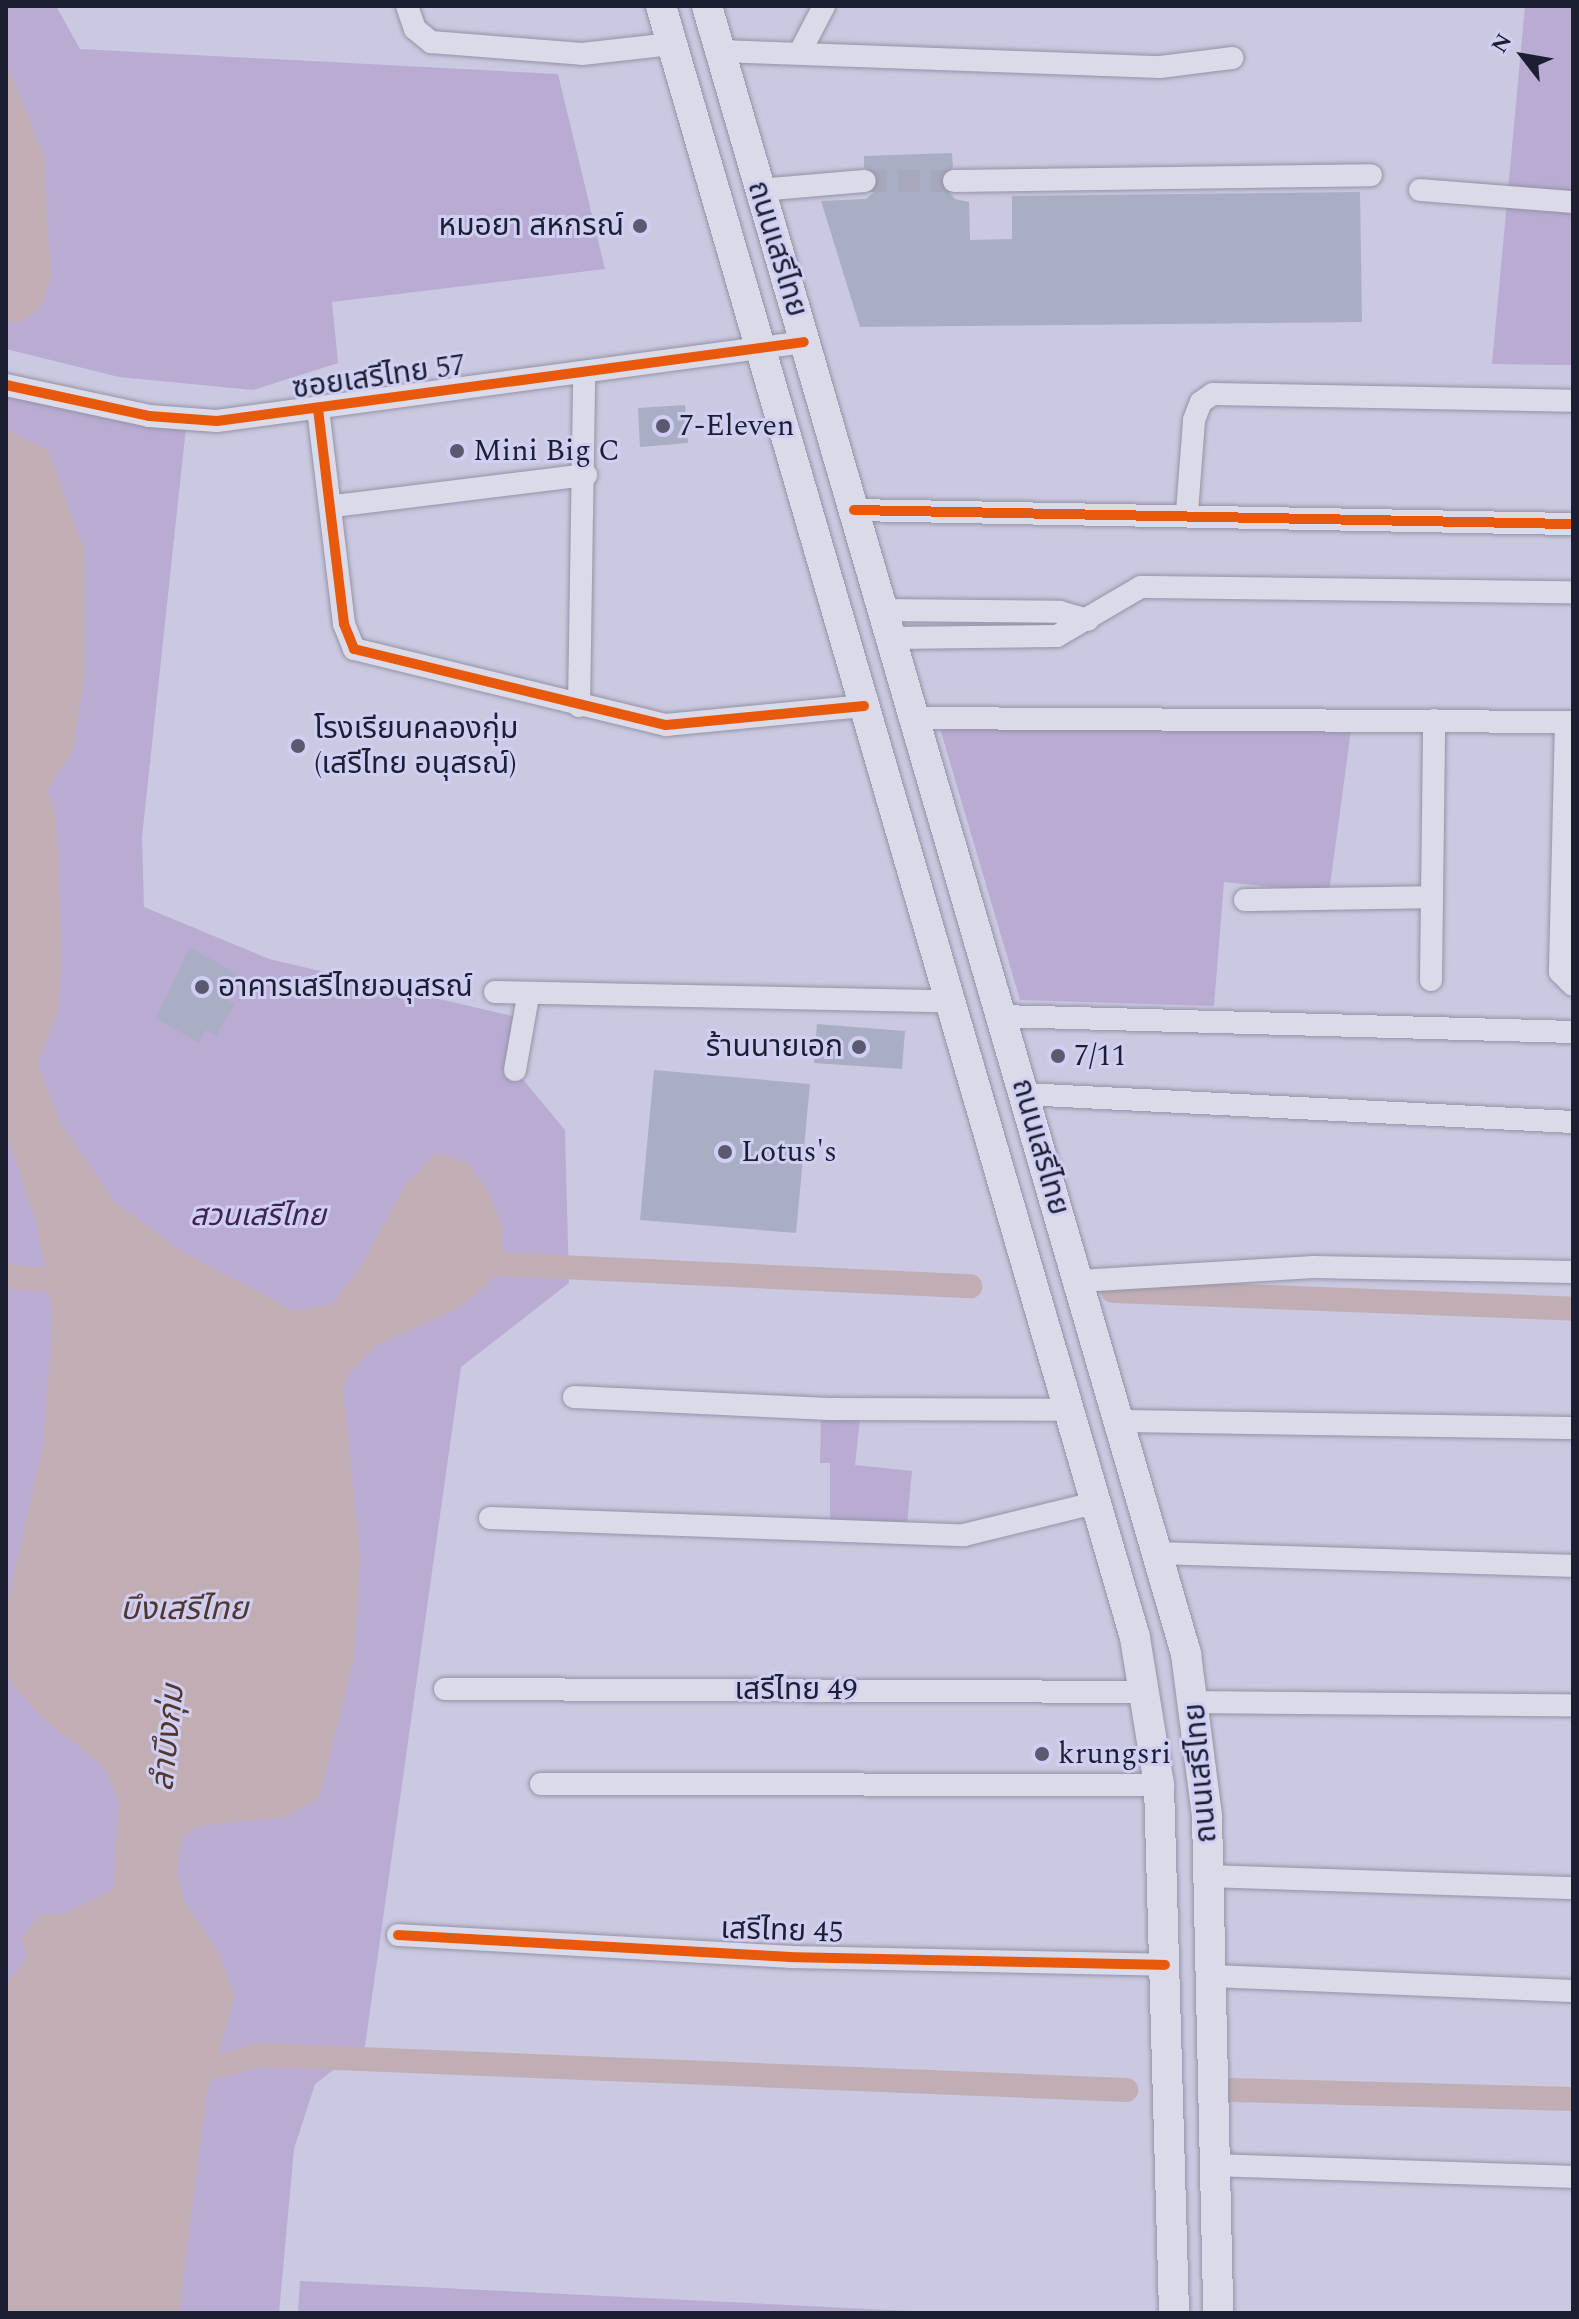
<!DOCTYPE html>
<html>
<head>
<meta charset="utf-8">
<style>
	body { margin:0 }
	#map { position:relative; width:1579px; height:2319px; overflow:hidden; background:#cac9e1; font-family:Spectral,"Noto Sans Thai",serif }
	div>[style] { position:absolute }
	.green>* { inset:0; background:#baabd3 }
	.water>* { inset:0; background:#c1aeb5 }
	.canal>* { height:24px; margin:-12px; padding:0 12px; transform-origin:12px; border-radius:12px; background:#c1aeb5 }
	.building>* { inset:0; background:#aaaec4 }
	.minor-tunnel>* { height:22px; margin-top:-11px; transform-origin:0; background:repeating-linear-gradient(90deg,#a7a7be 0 22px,transparent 0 33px) }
	.roads { filter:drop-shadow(0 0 2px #9393a5) drop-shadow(0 0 2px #9393a5) }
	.minor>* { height:22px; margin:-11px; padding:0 11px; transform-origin:11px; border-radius:11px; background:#dbdae9 }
	.secondary>* { height:30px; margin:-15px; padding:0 15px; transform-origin:15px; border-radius:15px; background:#dbdae9 }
	.cycleway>* { height:10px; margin:-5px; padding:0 5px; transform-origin:5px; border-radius:5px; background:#e8590c }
	.dots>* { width:22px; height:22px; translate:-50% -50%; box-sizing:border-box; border:4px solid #d0cef3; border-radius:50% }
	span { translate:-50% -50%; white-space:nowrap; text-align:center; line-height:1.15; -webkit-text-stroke:6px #d0cef3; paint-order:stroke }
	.poi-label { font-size:30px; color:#1c1f32 }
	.right { translate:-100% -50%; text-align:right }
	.left { translate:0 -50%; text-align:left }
	.street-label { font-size:30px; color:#1c1f32 }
	.park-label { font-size:30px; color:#3e244e; font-style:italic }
	.water-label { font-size:32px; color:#52372c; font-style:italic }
	.frame { position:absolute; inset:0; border:8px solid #1c1f32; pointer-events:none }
	.north { position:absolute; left:1483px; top:16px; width:80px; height:80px; -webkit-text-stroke:6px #d0cef3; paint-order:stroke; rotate:301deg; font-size:22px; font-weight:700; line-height:32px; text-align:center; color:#1c1f32 }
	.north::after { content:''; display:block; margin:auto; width:28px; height:36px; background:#1c1f32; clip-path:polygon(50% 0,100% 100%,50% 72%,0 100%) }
</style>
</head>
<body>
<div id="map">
	<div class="green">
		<div style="clip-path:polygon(6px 6px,56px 6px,80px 49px,558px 74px,605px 269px,332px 302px,338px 363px,253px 390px,119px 377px,6px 349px)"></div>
		<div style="clip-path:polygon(1525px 6px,1573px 6px,1573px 365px,1492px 364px)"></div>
		<div style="clip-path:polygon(6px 374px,187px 418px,142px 837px,144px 907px,269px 959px,521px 1018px,515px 1070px,565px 1130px,569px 1283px,461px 1367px,365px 2046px,315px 2084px,294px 2149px,279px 2313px,6px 2313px)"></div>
		<div style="clip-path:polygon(939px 725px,1351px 730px,1329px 893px,1224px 882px,1214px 1006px,1020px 1000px)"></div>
		<div style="clip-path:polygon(821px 1417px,860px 1419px,855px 1465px,912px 1471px,907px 1524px,830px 1521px,830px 1463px,820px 1463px)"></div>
		<div style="clip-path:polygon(300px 2281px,952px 2313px,298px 2313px)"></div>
	</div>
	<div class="water">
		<div style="clip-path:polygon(6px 61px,44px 156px,51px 277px,41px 308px,18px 323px,6px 322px)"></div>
		<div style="clip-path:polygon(6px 429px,48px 450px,85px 551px,85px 673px,73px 750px,48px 789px,56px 814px,62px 959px,57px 1016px,38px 1063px,60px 1122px,114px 1201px,181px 1251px,295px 1311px,332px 1304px,360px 1268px,406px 1184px,436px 1153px,466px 1162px,488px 1189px,503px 1229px,501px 1255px,488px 1285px,453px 1311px,379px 1344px,350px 1372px,343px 1390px,361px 1557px,354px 1657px,319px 1799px,285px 1817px,201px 1826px,183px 1836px,177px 1870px,184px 1900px,219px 1954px,235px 1995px,206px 2099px,179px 2313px,6px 2313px,6px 1984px,27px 1958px,21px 1938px,40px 1915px,66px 1913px,113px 1889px,119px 1802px,103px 1766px,44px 1719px,11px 1684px,6px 1669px,6px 1609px,43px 1445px,53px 1313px,36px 1222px,6px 1133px)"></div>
	</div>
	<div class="canal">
		<div style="left:468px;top:1272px;width:30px;rotate:-15deg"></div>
		<div style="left:497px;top:1264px;width:474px;rotate:2.7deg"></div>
		<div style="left:6px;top:1276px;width:73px;rotate:5.5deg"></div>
		<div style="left:1113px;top:1291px;width:460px;rotate:2.2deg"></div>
		<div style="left:184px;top:2066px;width:31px;rotate:2deg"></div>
		<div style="left:215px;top:2067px;width:47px;rotate:-14.9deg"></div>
		<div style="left:260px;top:2055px;width:867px;rotate:2.31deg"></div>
		<div style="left:1230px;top:2090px;width:343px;rotate:1.5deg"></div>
	</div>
	<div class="building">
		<div style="clip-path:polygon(952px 153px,953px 167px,940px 182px,955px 199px,969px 202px,970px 240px,1012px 239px,1012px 196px,1360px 192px,1362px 322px,860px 327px,821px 201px,866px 199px,874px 192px,879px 179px,864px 167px,864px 156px)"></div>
		<div style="clip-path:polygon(685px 405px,688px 443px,640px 447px,638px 408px)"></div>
		<div style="clip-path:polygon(190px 947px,237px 974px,223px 998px,235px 1004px,216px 1036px,206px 1030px,199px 1043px,156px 1018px)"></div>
		<div style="clip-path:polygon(817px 1024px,905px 1031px,902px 1069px,814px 1063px)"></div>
		<div style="clip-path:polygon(654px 1070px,810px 1084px,796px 1233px,640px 1220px)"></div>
	</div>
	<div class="minor-tunnel">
		<div style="left:865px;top:181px;width:89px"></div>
	</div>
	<div class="roads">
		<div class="minor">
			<div style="left:407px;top:6px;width:24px;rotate:71deg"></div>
			<div style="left:415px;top:29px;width:21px;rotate:39deg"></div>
			<div style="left:431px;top:42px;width:151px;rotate:4.5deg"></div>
			<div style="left:582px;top:54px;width:90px;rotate:-6.4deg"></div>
			<div style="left:720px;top:51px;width:440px;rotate:2.1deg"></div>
			<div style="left:1160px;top:67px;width:73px;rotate:-7.1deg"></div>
			<div style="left:800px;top:52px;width:52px;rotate:-62.4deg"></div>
			<div style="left:954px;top:181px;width:417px;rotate:-0.8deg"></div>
			<div style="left:759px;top:190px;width:106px;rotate:-4.9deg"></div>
			<div style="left:1420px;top:190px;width:153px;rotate:4.5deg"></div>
			<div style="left:6px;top:385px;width:146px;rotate:12.2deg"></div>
			<div style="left:149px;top:416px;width:68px;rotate:4.2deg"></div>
			<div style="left:217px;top:421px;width:592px;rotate:-7.66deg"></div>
			<div style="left:318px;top:409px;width:217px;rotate:83.1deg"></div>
			<div style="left:344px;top:624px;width:27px;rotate:68deg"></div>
			<div style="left:354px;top:649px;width:321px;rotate:13.7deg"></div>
			<div style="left:666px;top:725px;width:199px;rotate:-5.5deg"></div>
			<div style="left:334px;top:506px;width:254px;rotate:-7deg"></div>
			<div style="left:854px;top:510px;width:719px;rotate:1.12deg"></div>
			<div style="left:1187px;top:512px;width:92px;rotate:-85.6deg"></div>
			<div style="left:1194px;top:420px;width:19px;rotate:-69deg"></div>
			<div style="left:1201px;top:402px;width:14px;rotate:-34deg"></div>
			<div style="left:1213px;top:394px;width:360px;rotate:1.1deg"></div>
			<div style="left:883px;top:610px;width:177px;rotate:0.6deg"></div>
			<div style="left:1060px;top:612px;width:29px;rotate:16deg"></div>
			<div style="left:892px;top:638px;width:165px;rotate:-0.7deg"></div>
			<div style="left:1057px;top:636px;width:97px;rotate:-30.3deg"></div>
			<div style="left:1141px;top:587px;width:432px;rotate:0.7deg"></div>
			<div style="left:579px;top:706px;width:333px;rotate:-89.1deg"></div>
			<div style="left:915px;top:718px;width:658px;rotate:0.35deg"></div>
			<div style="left:1566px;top:722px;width:250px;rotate:91.4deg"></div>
			<div style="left:1560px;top:972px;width:18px;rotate:45deg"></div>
			<div style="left:1245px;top:900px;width:187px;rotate:-0.9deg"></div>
			<div style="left:1431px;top:980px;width:260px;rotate:-89.3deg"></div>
			<div style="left:495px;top:992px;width:459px;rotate:1.2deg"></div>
			<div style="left:1001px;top:1016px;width:572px;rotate:1.6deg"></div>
			<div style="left:515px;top:1070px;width:75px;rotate:-80deg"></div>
			<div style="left:1024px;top:1094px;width:550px;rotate:2.92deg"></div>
			<div style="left:1079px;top:1281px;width:235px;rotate:-3.4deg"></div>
			<div style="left:1314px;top:1267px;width:259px;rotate:1.1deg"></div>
			<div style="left:574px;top:1397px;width:255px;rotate:2.7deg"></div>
			<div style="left:829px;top:1409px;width:243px;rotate:0.2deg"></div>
			<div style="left:1120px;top:1421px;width:453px;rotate:0.9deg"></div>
			<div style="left:490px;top:1518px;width:474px;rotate:2.1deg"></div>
			<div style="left:964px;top:1535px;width:138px;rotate:-13.8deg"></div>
			<div style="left:1160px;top:1553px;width:413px;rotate:1.8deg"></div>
			<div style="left:445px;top:1689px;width:702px;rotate:0.24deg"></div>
			<div style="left:1195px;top:1702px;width:378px;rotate:0.5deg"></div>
			<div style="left:541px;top:1784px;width:618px;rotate:0.09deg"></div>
			<div style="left:1210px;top:1876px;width:363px;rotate:1.9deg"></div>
			<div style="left:398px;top:1935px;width:393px;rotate:3.2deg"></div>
			<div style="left:790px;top:1957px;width:375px;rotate:1.2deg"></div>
			<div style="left:1212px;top:1976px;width:361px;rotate:2.4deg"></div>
			<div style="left:1215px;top:2165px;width:358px;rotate:1.9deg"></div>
		</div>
		<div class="secondary">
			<div style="left:661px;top:6px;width:1699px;rotate:73.8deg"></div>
			<div style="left:1135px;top:1638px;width:149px;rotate:80.7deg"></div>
			<div style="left:1159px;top:1785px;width:528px;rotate:88.37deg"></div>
			<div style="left:707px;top:6px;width:1716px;rotate:73.79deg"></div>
			<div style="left:1186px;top:1654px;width:163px;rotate:82.6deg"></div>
			<div style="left:1207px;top:1816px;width:497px;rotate:88.7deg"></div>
		</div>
	</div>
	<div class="cycleway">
		<div style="left:6px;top:385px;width:146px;rotate:12.2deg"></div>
		<div style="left:149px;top:416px;width:68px;rotate:4.2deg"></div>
		<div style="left:217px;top:421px;width:592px;rotate:-7.66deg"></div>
		<div style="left:318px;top:409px;width:217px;rotate:83.1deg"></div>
		<div style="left:344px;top:624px;width:27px;rotate:68deg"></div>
		<div style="left:354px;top:649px;width:321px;rotate:13.7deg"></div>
		<div style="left:666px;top:725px;width:199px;rotate:-5.5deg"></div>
		<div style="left:854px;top:510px;width:719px;rotate:1.12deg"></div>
		<div style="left:398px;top:1935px;width:393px;rotate:3.2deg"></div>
		<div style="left:790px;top:1957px;width:375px;rotate:1.2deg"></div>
	</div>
	<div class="dots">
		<div style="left:640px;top:226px;background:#595a6f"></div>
		<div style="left:663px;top:426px;background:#595a6f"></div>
		<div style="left:457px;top:451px;background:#595a6f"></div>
		<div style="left:298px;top:746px;background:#595a6f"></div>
		<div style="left:202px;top:987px;background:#595a6f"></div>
		<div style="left:859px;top:1047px;background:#595a6f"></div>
		<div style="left:1058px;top:1056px;background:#595a6f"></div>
		<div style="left:725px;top:1152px;background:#595a6f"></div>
		<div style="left:1042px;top:1754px;background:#595a6f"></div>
	</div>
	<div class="poi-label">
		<span class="right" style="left:624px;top:226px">หมอยา สหกรณ์</span>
		<span class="left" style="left:679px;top:426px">7-Eleven</span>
		<span class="left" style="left:473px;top:451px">Mini Big C</span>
		<span class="left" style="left:314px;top:746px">โรงเรียนคลองกุ่ม<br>(เสรีไทย อนุสรณ์)</span>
		<span class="left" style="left:218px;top:987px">อาคารเสรีไทยอนุสรณ์</span>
		<span class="right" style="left:843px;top:1047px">ร้านนายเอก</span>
		<span class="left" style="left:1074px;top:1056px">7/11</span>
		<span class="left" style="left:741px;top:1152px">Lotus's</span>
		<span class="left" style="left:1058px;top:1754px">krungsri</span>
	</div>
	<div class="street-label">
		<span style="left:777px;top:249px;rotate:73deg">ถนนเสรีไทย</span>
		<span style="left:379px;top:377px;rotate:-8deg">ซอยเสรีไทย 57</span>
		<span style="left:1040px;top:1147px;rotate:74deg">ถนนเสรีไทย</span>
		<span style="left:796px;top:1690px">เสรีไทย 49</span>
		<span style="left:1201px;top:1773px;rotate:-95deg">ถนนเสรีไทย</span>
		<span style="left:782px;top:1931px;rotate:2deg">เสรีไทย 45</span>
	</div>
	<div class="park-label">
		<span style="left:258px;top:1216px">สวนเสรีไทย</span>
	</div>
	<div class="water-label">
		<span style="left:184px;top:1610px">บึงเสรีไทย</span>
		<span style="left:169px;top:1738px;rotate:-84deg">ลำบึงกุ่ม</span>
	</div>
	<div class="frame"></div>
	<div class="north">N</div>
</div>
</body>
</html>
